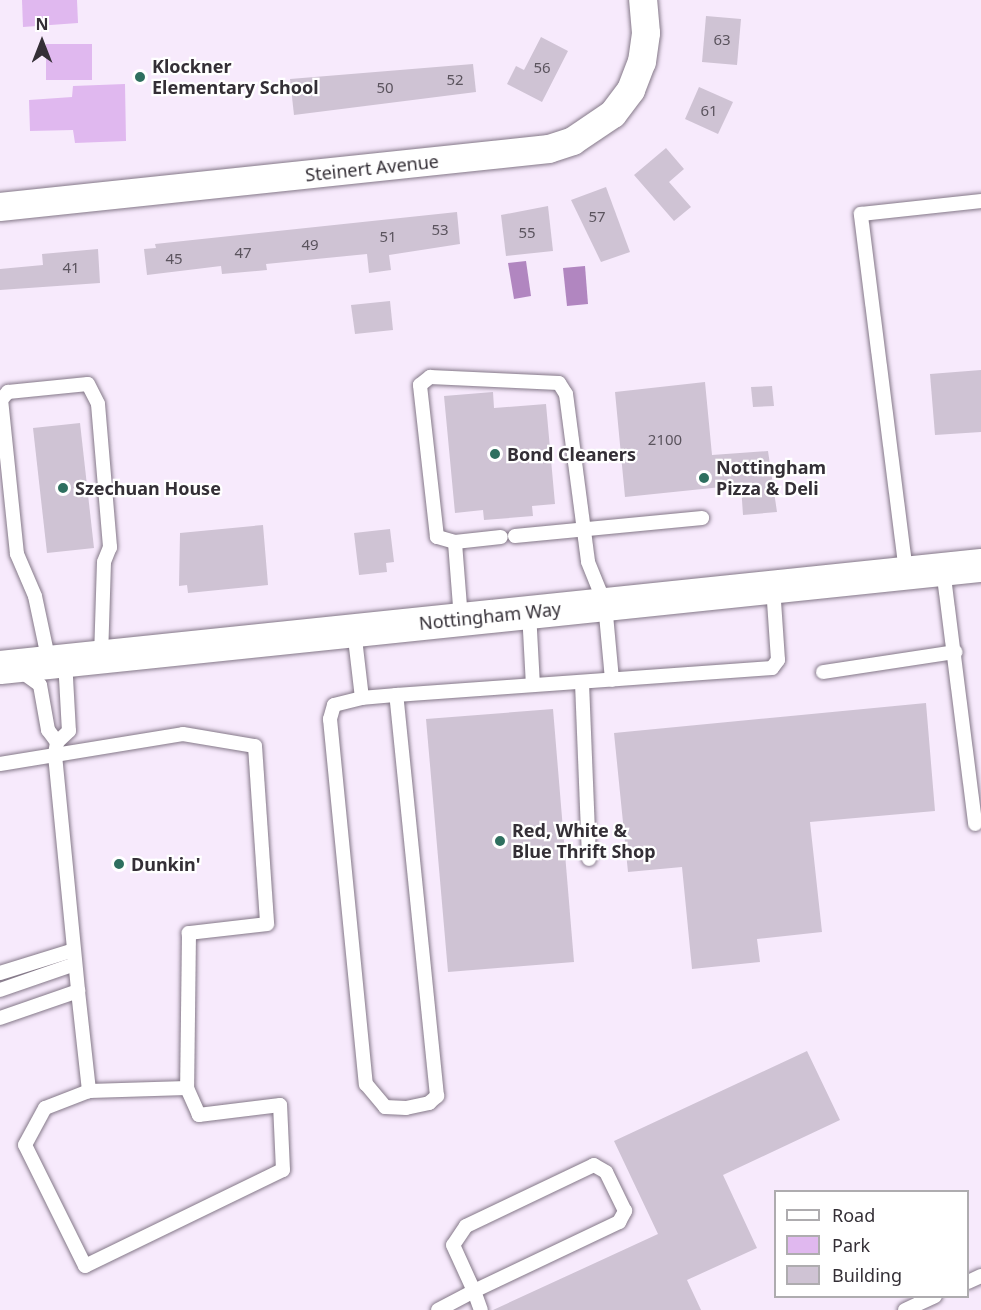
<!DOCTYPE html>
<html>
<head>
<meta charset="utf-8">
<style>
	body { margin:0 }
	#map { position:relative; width:981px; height:1310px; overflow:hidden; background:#f7eafc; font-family:"Noto Sans",sans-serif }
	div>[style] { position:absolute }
	.green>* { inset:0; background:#e0b8ef }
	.water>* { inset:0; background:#b186c0 }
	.building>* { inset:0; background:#cfc3d4 }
	.roads { filter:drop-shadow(0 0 2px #847888) drop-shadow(0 0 2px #847888) }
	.service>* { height:14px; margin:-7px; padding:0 7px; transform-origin:7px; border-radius:7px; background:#fff }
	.minor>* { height:28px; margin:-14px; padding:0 14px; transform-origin:14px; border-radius:14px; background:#fff }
	.primary>* { height:33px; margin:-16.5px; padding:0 16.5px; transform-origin:16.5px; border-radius:16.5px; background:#fff }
	.dots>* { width:16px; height:16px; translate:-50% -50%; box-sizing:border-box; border:3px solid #fff; border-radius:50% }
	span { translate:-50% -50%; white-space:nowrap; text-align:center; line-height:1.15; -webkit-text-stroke:4.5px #fff; paint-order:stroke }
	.number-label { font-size:15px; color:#5b545e }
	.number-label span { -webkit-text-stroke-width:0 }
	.poi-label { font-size:18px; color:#342f36; font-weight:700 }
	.left { translate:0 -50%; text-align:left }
	.street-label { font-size:18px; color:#342f36 }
	.legend { position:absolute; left:774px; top:1190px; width:195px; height:108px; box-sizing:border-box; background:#fff; border:2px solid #aeacaf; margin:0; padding:8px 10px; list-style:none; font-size:18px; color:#342f36 }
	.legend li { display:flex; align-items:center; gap:12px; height:30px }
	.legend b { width:30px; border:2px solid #aeacaf }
	.north { position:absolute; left:12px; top:12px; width:60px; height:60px; -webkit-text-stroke:4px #fff; paint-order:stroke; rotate:0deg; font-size:16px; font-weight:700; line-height:24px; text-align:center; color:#342f36 }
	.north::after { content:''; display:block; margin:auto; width:21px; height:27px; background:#342f36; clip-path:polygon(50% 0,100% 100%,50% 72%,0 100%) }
</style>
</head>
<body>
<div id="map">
	<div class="green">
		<div style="clip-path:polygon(22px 0,77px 0,78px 23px,23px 27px)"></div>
		<div style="clip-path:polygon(46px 44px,92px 44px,92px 80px,46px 80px)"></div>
		<div style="clip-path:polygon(125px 84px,126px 141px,75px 143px,73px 130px,30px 131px,29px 100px,72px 97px,73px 86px)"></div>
	</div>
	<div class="water">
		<div style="clip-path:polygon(526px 261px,531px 296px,514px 299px,508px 263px)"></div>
		<div style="clip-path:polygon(585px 266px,588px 304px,567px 306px,563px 268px)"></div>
	</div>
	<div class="building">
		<div style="clip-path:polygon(706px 16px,741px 19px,737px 65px,702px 62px)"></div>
		<div style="clip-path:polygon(541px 37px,568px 51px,542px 102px,507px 84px,516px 66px,524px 70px)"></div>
		<div style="clip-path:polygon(473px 64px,476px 92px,294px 115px,290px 79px)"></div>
		<div style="clip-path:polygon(699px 87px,733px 102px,718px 134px,685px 119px)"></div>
		<div style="clip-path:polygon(666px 148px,684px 169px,669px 182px,691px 207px,674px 221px,634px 175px)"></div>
		<div style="clip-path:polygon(606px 187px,630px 252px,601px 262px,571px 200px)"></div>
		<div style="clip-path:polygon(548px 206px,553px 251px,506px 256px,501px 215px)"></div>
		<div style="clip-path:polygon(457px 212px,460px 244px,389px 255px,391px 270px,369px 273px,367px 254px,266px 264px,267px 270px,222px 274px,221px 266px,147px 275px,144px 249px,156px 248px,155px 244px)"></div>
		<div style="clip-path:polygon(98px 249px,100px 283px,0 290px,0 269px,43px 265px,42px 254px)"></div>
		<div style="clip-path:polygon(390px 301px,393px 330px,355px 334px,351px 305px)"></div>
		<div style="clip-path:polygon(981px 370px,981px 432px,935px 435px,930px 374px)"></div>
		<div style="clip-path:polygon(705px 382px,712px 455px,768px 451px,777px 512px,743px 515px,741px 485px,625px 497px,615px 392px)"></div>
		<div style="clip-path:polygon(772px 386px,774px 406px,753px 407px,751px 387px)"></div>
		<div style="clip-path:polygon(493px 392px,494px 408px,546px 404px,555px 504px,532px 506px,533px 516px,484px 520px,483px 510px,455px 513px,444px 396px)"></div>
		<div style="clip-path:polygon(80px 423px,94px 548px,47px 553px,33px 428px)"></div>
		<div style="clip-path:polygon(263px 525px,268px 585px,188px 593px,187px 585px,179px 586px,180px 533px)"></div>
		<div style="clip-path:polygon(390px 529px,394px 562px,386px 563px,387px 572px,359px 575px,354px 533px)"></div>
		<div style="clip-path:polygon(926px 703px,935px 811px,810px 822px,822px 932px,757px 939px,760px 962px,692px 969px,682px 867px,628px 872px,614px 733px)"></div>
		<div style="clip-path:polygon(553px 709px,574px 962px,448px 972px,426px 719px)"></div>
		<div style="clip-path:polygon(807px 1051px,840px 1120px,723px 1175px,757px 1248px,687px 1280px,701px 1310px,493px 1310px,658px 1234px,614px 1141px)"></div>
	</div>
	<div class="roads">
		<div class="service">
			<div style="left:515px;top:536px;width:188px;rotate:-5.5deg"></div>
			<div style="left:455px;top:542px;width:19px;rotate:-164deg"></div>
			<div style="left:437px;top:537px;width:153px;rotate:-96.4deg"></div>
			<div style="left:420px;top:385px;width:13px;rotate:-39deg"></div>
			<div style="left:430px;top:377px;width:129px;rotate:2.7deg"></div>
			<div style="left:559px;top:383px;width:13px;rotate:58deg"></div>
			<div style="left:566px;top:394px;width:169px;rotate:82.5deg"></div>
			<div style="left:588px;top:562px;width:45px;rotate:68deg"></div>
			<div style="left:605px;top:604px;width:76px;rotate:84.7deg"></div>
			<div style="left:943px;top:569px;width:257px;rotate:82.8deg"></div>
			<div style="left:906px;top:572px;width:361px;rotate:-97.2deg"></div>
			<div style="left:861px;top:214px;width:121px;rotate:-6.2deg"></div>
			<div style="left:529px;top:612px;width:73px;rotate:86.9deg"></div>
			<div style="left:461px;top:619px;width:77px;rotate:-94.5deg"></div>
			<div style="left:455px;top:542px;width:46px;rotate:-6.2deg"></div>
			<div style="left:354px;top:630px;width:68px;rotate:83.3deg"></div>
			<div style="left:362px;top:698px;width:29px;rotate:166deg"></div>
			<div style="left:334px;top:705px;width:15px;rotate:106deg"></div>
			<div style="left:330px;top:719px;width:367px;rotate:84.4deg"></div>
			<div style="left:366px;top:1084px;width:30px;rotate:50deg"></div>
			<div style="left:385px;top:1107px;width:21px;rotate:3deg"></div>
			<div style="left:406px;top:1108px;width:24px;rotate:-12deg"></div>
			<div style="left:429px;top:1103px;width:11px;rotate:-41deg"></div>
			<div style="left:437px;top:1096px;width:403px;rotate:-95.8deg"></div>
			<div style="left:396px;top:695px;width:34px;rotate:175deg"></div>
			<div style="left:65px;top:660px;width:71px;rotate:86.8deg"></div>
			<div style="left:69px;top:731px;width:16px;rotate:137deg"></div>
			<div style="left:57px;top:742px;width:13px;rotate:99deg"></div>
			<div style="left:55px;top:755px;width:237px;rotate:84.4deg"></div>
			<div style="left:49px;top:662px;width:67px;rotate:-102deg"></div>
			<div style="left:35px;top:596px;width:46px;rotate:-113.2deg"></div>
			<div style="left:17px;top:554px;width:155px;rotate:-95.9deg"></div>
			<div style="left:1px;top:400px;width:11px;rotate:-49deg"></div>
			<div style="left:8px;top:392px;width:80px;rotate:-5.7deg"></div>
			<div style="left:88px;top:384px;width:22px;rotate:63deg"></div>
			<div style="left:98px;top:404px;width:144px;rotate:85.2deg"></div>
			<div style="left:110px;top:547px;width:16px;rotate:112deg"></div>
			<div style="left:104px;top:562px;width:94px;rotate:91.8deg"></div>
			<div style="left:18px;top:669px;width:27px;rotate:36deg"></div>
			<div style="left:40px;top:685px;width:46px;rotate:79.9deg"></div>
			<div style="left:48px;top:730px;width:15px;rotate:53deg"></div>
			<div style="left:823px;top:672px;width:134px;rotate:-8.6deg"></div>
			<div style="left:582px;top:683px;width:176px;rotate:87.7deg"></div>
			<div style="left:396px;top:695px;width:377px;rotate:-4.1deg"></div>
			<div style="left:772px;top:668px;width:10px;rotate:-53deg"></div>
			<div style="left:778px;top:660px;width:74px;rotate:-93.9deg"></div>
			<div style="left:0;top:764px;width:185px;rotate:-9.3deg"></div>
			<div style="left:183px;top:734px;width:73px;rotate:9.5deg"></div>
			<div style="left:255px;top:746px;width:178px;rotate:86.1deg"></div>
			<div style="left:267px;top:924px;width:79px;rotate:173.4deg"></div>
			<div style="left:189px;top:933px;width:155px;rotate:90.7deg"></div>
			<div style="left:187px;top:1088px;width:98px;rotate:178.2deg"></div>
			<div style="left:0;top:973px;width:77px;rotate:-17.3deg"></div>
			<div style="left:0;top:990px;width:79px;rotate:-19.1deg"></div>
			<div style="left:0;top:1018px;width:83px;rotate:-19.1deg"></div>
			<div style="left:78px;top:991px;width:101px;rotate:83.7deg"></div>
			<div style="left:89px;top:1091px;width:47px;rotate:158.9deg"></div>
			<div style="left:45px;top:1108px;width:42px;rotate:118.4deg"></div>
			<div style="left:25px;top:1145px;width:135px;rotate:63.6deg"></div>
			<div style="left:85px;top:1266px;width:220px;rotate:-25.9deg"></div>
			<div style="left:283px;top:1170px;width:65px;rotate:-92.6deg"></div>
			<div style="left:280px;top:1105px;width:82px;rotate:173deg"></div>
			<div style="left:199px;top:1115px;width:30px;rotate:-114deg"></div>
			<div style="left:968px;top:1282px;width:14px;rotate:-25deg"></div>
			<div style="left:438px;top:1310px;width:41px;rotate:-27.8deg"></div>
			<div style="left:474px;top:1291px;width:161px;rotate:-25.4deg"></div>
			<div style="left:619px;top:1222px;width:13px;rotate:-61deg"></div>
			<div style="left:625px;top:1211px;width:43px;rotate:-116deg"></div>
			<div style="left:606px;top:1172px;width:14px;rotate:-150deg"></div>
			<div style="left:594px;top:1165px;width:142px;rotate:154.5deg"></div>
			<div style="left:466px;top:1226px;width:23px;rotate:124deg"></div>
			<div style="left:453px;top:1245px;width:51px;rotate:65.5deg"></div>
			<div style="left:474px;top:1291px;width:20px;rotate:70deg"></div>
			<div style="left:905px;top:1310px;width:33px;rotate:-25deg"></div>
		</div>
		<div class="minor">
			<div style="left:0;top:207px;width:552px;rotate:-6.03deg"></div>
			<div style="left:549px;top:149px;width:25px;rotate:-18deg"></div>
			<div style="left:573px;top:141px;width:48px;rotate:-34deg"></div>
			<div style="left:613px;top:114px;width:30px;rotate:-53deg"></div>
			<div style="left:631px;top:90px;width:30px;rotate:-69deg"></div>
			<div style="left:642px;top:62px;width:29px;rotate:-82deg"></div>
			<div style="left:646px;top:33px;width:33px;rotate:-95deg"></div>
		</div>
		<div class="primary">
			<div style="left:0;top:667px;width:986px;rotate:-5.94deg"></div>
		</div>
	</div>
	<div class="dots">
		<div style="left:140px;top:77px;background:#2e6f5f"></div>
		<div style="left:495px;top:454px;background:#2e6f5f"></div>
		<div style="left:704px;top:478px;background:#2e6f5f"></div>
		<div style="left:63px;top:488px;background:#2e6f5f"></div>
		<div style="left:500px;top:841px;background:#2e6f5f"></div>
		<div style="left:119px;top:864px;background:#2e6f5f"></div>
	</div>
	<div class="number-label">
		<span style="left:722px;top:40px">63</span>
		<span style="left:542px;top:68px">56</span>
		<span style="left:455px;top:80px">52</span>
		<span style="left:385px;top:88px">50</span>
		<span style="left:709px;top:111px">61</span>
		<span style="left:597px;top:217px">57</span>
		<span style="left:440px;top:230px">53</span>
		<span style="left:527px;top:233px">55</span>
		<span style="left:388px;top:237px">51</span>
		<span style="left:310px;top:245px">49</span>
		<span style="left:243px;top:253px">47</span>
		<span style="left:174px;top:259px">45</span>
		<span style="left:71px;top:268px">41</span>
		<span style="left:665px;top:440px">2100</span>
	</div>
	<div class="poi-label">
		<span class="left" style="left:152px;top:77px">Klockner<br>Elementary School</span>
		<span class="left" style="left:507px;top:454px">Bond Cleaners</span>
		<span class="left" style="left:716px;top:478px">Nottingham<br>Pizza &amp; Deli</span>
		<span class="left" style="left:75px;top:488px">Szechuan House</span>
		<span class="left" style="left:512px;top:841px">Red, White &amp;<br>Blue Thrift Shop</span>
		<span class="left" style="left:131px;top:864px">Dunkin'</span>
	</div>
	<div class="street-label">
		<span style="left:372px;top:168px;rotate:-6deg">Steinert Avenue</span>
		<span style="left:490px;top:616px;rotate:-6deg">Nottingham Way</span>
	</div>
	<ul class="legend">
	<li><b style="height:8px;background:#fff"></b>Road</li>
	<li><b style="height:16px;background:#e0b8ef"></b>Park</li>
	<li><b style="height:16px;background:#cfc3d4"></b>Building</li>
	</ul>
	<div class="north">N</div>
</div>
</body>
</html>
